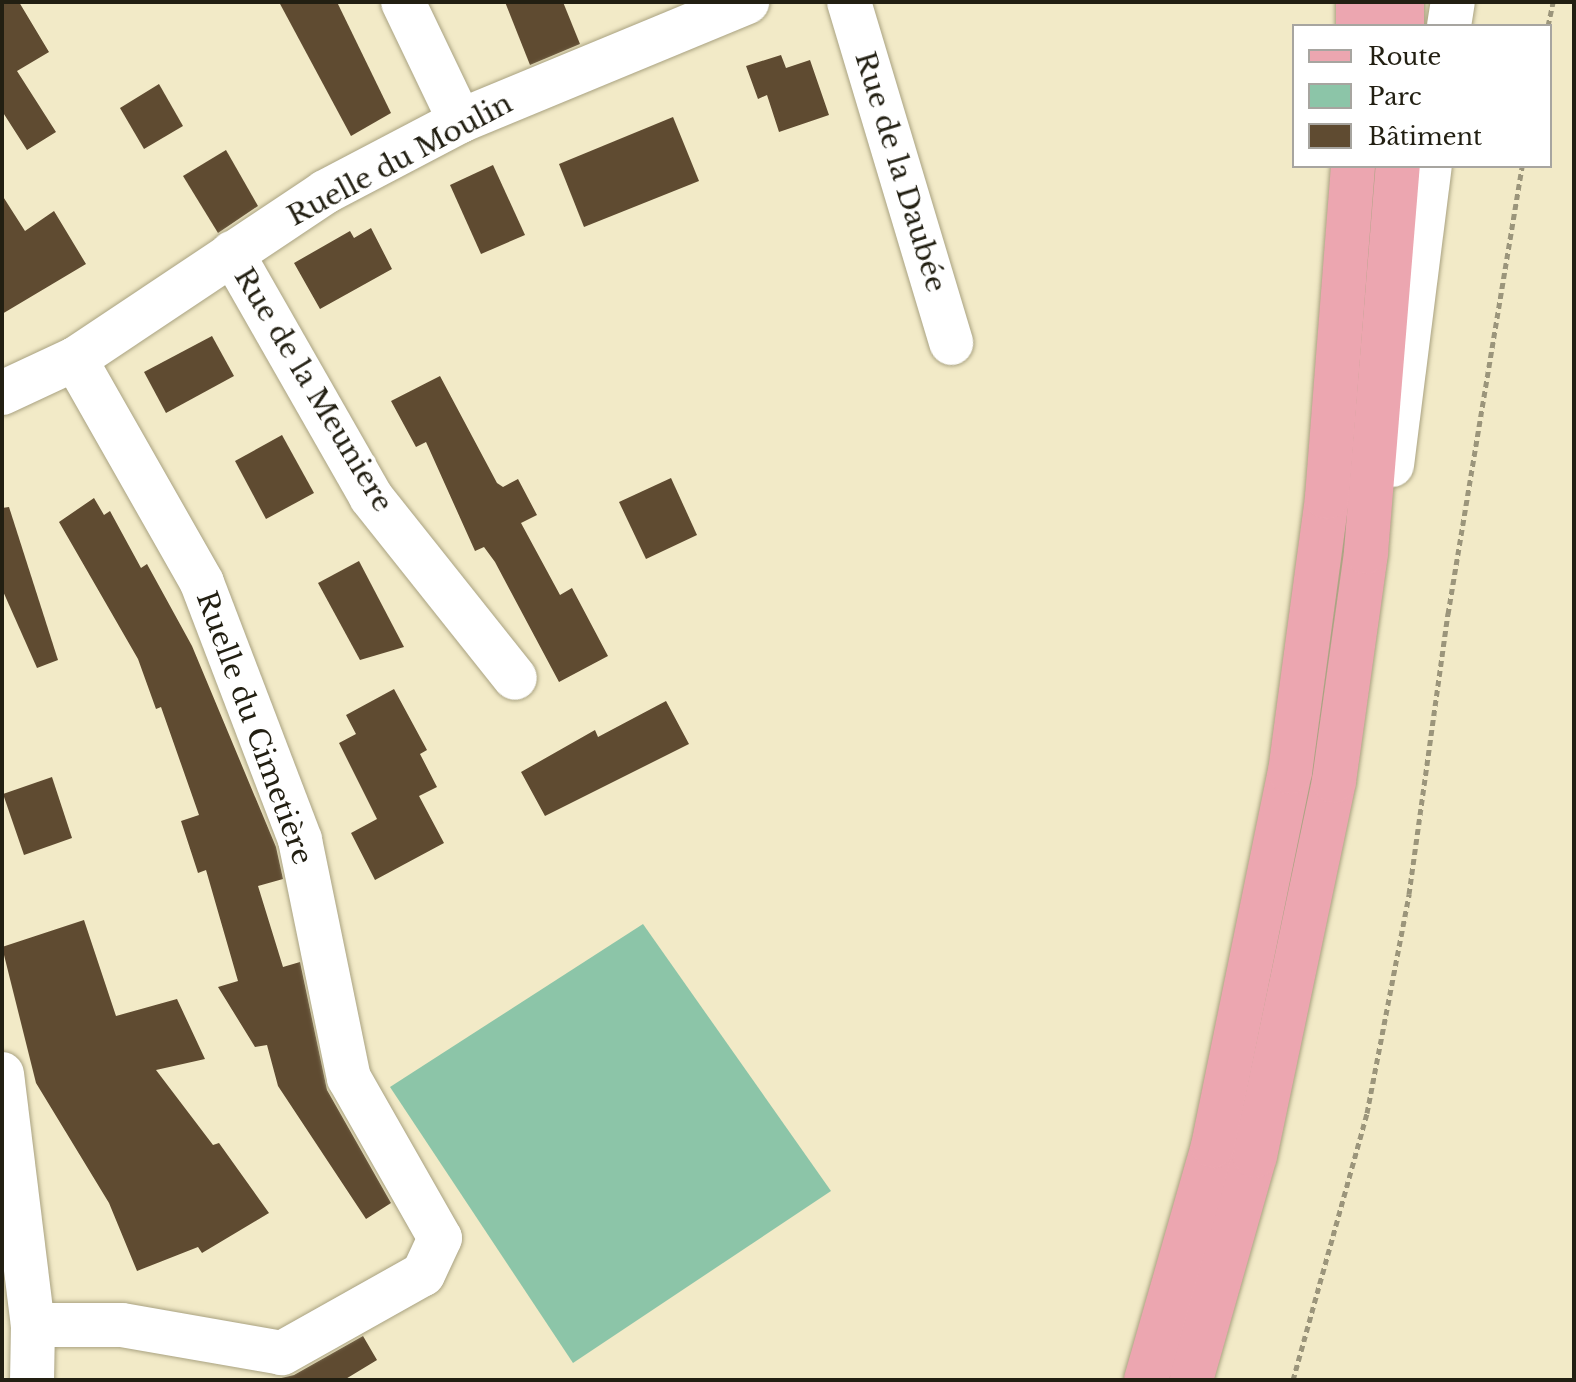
<!DOCTYPE html>
<html>
<head>
<meta charset="utf-8">
<style>
	body { margin:0 }
	#map { position:relative; width:1576px; height:1382px; overflow:hidden; background:#f2eac7; font-family:"Libre Baskerville",serif }
	div>[style] { position:absolute }
	.green>* { inset:0; background:#8cc5a8 }
	.building>* { inset:0; background:#5f4b31 }
	.path>* { height:5px; margin-top:-2.5px; transform-origin:0; background:repeating-linear-gradient(90deg,#9b957b 0 6px,transparent 0 10px) }
	.roads { filter:drop-shadow(0 0 2px #a9a281) drop-shadow(0 0 2px #a9a281) }
	.minor>* { height:44px; margin:-22px; padding:0 22px; transform-origin:22px; border-radius:22px; background:#fff }
	.major>* { height:44px; margin:-22px; padding:0 22px; transform-origin:22px; border-radius:22px; background:#eca6b0 }
	span { translate:-50% -50%; white-space:nowrap; text-align:center; line-height:1.15; -webkit-text-stroke:8px #fff; paint-order:stroke }
	.street-label { font-size:28px; color:#221f12 }
	.frame { position:absolute; inset:0; border:4px solid #221f12; pointer-events:none }
	.legend { position:absolute; left:1292px; top:24px; width:260px; height:144px; box-sizing:border-box; background:#fff; border:2px solid #a7a5a0; margin:0; padding:10px 14px; list-style:none; font-size:24px; color:#221f12 }
	.legend li { display:flex; align-items:center; gap:16px; height:40px }
	.legend b { width:40px; border:2px solid #a7a5a0 }
</style>
</head>
<body>
<div id="map">
	<div class="green">
		<div style="clip-path:polygon(643px 924px,831px 1191px,573px 1363px,390px 1087px)"></div>
	</div>
	<div class="building">
		<div style="clip-path:polygon(2px 2px,19px 2px,49px 52px,17px 71px,56px 132px,27px 150px,2px 111px)"></div>
		<div style="clip-path:polygon(279px 2px,337px 2px,391px 113px,351px 136px)"></div>
		<div style="clip-path:polygon(505px 2px,563px 2px,580px 44px,530px 65px)"></div>
		<div style="clip-path:polygon(781px 55px,786px 68px,810px 60px,829px 115px,779px 132px,767px 95px,758px 99px,746px 66px)"></div>
		<div style="clip-path:polygon(159px 84px,183px 126px,144px 149px,120px 108px)"></div>
		<div style="clip-path:polygon(673px 117px,699px 181px,584px 227px,559px 164px)"></div>
		<div style="clip-path:polygon(226px 150px,258px 206px,218px 233px,183px 176px)"></div>
		<div style="clip-path:polygon(493px 165px,525px 235px,481px 254px,450px 185px)"></div>
		<div style="clip-path:polygon(2px 195px,25px 231px,54px 211px,86px 264px,2px 314px)"></div>
		<div style="clip-path:polygon(371px 228px,392px 269px,320px 309px,294px 263px,350px 231px,354px 238px)"></div>
		<div style="clip-path:polygon(212px 336px,234px 376px,166px 413px,144px 372px)"></div>
		<div style="clip-path:polygon(440px 376px,497px 483px,503px 487px,518px 479px,537px 515px,521px 523px,560px 595px,572px 588px,608px 656px,559px 682px,495px 562px,484px 547px,475px 551px,426px 442px,416px 447px,391px 401px)"></div>
		<div style="clip-path:polygon(282px 435px,314px 493px,266px 519px,235px 461px)"></div>
		<div style="clip-path:polygon(671px 478px,697px 535px,646px 559px,619px 502px)"></div>
		<div style="clip-path:polygon(94px 498px,104px 515px,110px 511px,141px 568px,147px 564px,192px 646px,276px 847px,283px 879px,258px 886px,283px 967px,300px 962px,327px 1090px,391px 1203px,366px 1219px,278px 1086px,267px 1045px,255px 1047px,218px 987px,238px 981px,206px 870px,198px 873px,181px 821px,199px 815px,161px 707px,156px 709px,138px 659px,59px 522px)"></div>
		<div style="clip-path:polygon(9px 507px,58px 660px,37px 668px,2px 589px,2px 508px)"></div>
		<div style="clip-path:polygon(359px 561px,404px 647px,360px 660px,318px 583px)"></div>
		<div style="clip-path:polygon(394px 689px,427px 750px,420px 754px,437px 787px,419px 796px,444px 843px,375px 880px,351px 833px,377px 819px,339px 743px,356px 734px,346px 715px)"></div>
		<div style="clip-path:polygon(666px 701px,689px 744px,545px 816px,521px 772px,595px 730px,598px 737px)"></div>
		<div style="clip-path:polygon(52px 777px,72px 838px,24px 855px,3px 794px)"></div>
		<div style="clip-path:polygon(84px 920px,116px 1016px,177px 999px,205px 1059px,156px 1070px,213px 1145px,219px 1143px,269px 1213px,202px 1253px,198px 1247px,137px 1271px,109px 1203px,36px 1083px,2px 947px)"></div>
		<div style="clip-path:polygon(363px 1336px,377px 1360px,344px 1380px,273px 1380px,294px 1375px)"></div>
	</div>
	<div class="path">
		<div style="left:1548px;top:26px;width:25px;rotate:-78deg"></div>
		<div style="left:1293px;top:1380px;width:277px;rotate:-74.5deg"></div>
		<div style="left:1367px;top:1113px;width:223px;rotate:-79.1deg"></div>
		<div style="left:1409px;top:894px;width:283px;rotate:-82.1deg"></div>
		<div style="left:1448px;top:614px;width:454px;rotate:-80.6deg"></div>
	</div>
	<div class="roads">
		<div class="minor">
			<div style="left:403px;top:2px;width:132px;rotate:64.4deg"></div>
			<div style="left:849px;top:2px;width:356px;rotate:73.3deg"></div>
			<div style="left:1449px;top:26px;width:24px;rotate:-81deg"></div>
			<div style="left:232px;top:253px;width:281px;rotate:60.3deg"></div>
			<div style="left:371px;top:497px;width:231px;rotate:51.5deg"></div>
			<div style="left:75px;top:359px;width:257px;rotate:60.4deg"></div>
			<div style="left:202px;top:583px;width:275px;rotate:69.1deg"></div>
			<div style="left:300px;top:840px;width:243px;rotate:78.4deg"></div>
			<div style="left:349px;top:1078px;width:184px;rotate:60.4deg"></div>
			<div style="left:440px;top:1238px;width:40px;rotate:115deg"></div>
			<div style="left:423px;top:1274px;width:162px;rotate:150.7deg"></div>
			<div style="left:2px;top:393px;width:81px;rotate:-25deg"></div>
			<div style="left:75px;top:359px;width:301px;rotate:-33.7deg"></div>
			<div style="left:325px;top:192px;width:153px;rotate:-27.7deg"></div>
			<div style="left:460px;top:121px;width:311px;rotate:-22.5deg"></div>
			<div style="left:1392px;top:465px;width:301px;rotate:-82.8deg"></div>
			<div style="left:2px;top:1074px;width:253px;rotate:83deg"></div>
			<div style="left:33px;top:1325px;width:55px;rotate:91deg"></div>
			<div style="left:33px;top:1325px;width:89px"></div>
			<div style="left:122px;top:1325px;width:162px;rotate:9.9deg"></div>
		</div>
		<div class="major">
			<div style="left:1358px;top:26px;width:24px;rotate:-90deg"></div>
			<div style="left:1402px;top:26px;width:24px;rotate:-90deg"></div>
			<div style="left:1146px;top:1380px;width:243px;rotate:-74deg"></div>
			<div style="left:1213px;top:1146px;width:382px;rotate:-78.4deg"></div>
			<div style="left:1290px;top:772px;width:277px;rotate:-82.3deg"></div>
			<div style="left:1327px;top:497px;width:332px;rotate:-85.5deg"></div>
			<div style="left:1191px;top:1380px;width:233px;rotate:-74.1deg"></div>
			<div style="left:1255px;top:1156px;width:383px;rotate:-78.1deg"></div>
			<div style="left:1334px;top:781px;width:231px;rotate:-82deg"></div>
			<div style="left:1366px;top:552px;width:387px;rotate:-85.3deg"></div>
		</div>
	</div>
	<div class="street-label">
		<span style="left:400px;top:160px;rotate:-28deg">Ruelle du Moulin</span>
		<span style="left:900px;top:172px;rotate:73deg">Rue de la Daubée</span>
		<span style="left:313px;top:390px;rotate:59deg">Rue de la Meuniere</span>
		<span style="left:254px;top:728px;rotate:70deg">Ruelle du Cimetière</span>
	</div>
	<div class="frame"></div>
	<ul class="legend">
	<li><b style="height:10px;background:#eca6b0"></b>Route</li>
	<li><b style="height:22px;background:#8cc5a8"></b>Parc</li>
	<li><b style="height:22px;background:#5f4b31"></b>Bâtiment</li>
	</ul>
</div>
</body>
</html>
